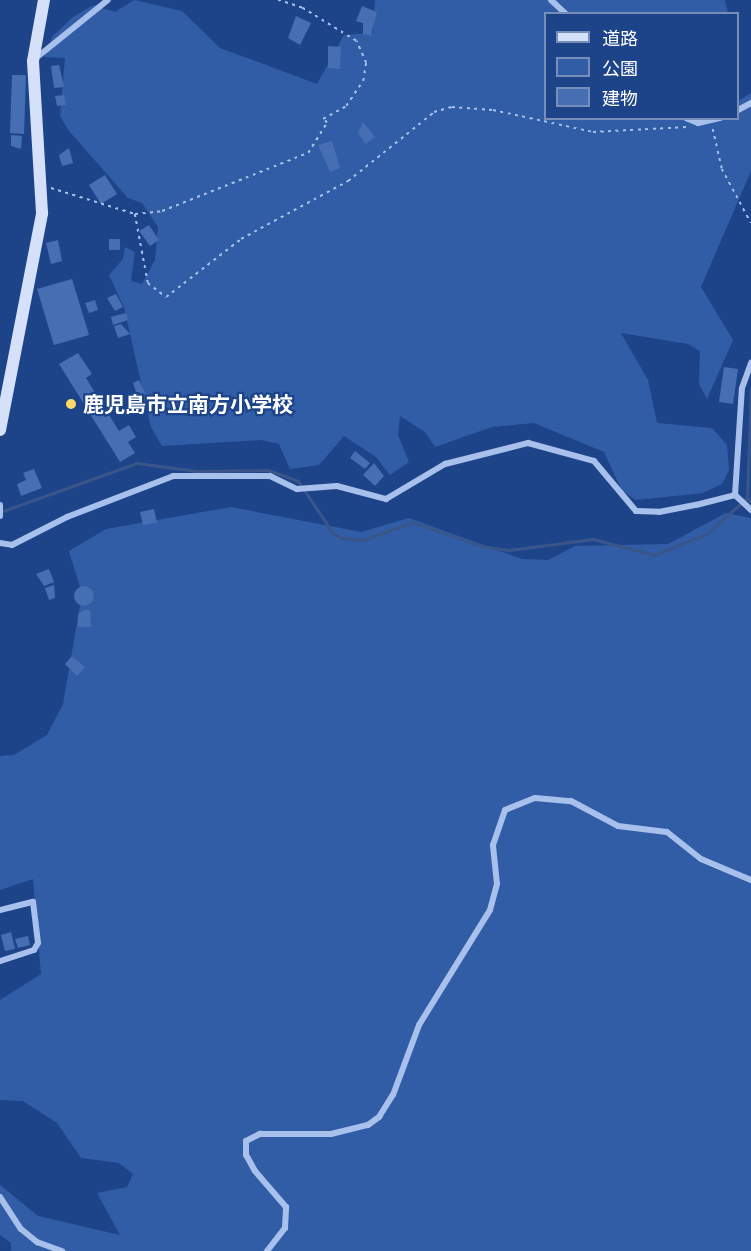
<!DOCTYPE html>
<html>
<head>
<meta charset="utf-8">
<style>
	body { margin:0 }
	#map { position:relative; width:751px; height:1251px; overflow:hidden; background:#1d4489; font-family:"Noto Sans","Noto Sans JP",sans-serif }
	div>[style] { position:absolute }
	.green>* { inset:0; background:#315da7 }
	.stream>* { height:3px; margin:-1.5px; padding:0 1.5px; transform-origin:1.5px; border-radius:1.5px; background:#3a5689 }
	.building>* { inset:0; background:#466eb2 }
	.round { border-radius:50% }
	.path>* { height:1.5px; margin-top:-0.75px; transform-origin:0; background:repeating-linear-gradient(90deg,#a8c1ec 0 3px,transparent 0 7.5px) }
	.minor>* { height:6px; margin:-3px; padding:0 3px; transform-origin:3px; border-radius:3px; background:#a8c1ec }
	.secondary>* { height:12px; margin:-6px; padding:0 6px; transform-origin:6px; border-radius:6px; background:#d4e1f9 }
	.dots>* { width:16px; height:16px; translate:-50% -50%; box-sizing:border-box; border:3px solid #1d4489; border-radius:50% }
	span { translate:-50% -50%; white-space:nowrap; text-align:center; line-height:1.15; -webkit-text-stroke:4.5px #1d4489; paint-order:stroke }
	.poi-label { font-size:21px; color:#fff; font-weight:700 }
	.left { translate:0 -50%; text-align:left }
	.legend { position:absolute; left:544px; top:12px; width:195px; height:108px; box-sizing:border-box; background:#1d4489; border:2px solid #778fb8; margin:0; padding:8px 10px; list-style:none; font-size:18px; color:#fff }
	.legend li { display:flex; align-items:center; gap:12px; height:30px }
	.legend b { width:30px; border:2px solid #778fb8 }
</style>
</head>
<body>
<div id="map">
	<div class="green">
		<div style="clip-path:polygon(134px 0,182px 11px,220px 48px,317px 84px,344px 35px,373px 33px,375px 0,725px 0,728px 13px,546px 14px,546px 118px,738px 118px,738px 101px,751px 93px,751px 171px,701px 287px,733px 340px,707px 399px,699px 384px,700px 351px,688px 344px,621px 333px,648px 380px,657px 423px,712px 428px,727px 445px,729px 470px,722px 484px,703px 493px,636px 500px,622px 491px,604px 452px,534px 423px,492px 427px,435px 447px,425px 432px,400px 416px,398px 435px,409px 462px,390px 475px,376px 457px,344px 436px,319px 465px,290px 469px,279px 444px,261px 440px,162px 446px,151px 427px,124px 307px,109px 275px,123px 259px,125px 247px,135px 252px,131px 281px,142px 284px,155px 260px,158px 227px,142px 203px,128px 198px,69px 131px,60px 116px,65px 58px,44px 57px,53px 36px,73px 17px,93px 5px,115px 12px)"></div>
		<div style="clip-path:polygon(231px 507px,361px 532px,409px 518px,522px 559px,548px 560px,575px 546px,668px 544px,726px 513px,751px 518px,751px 1251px,11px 1251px,11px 1243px,0 1235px,0 1185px,38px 1216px,120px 1235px,97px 1193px,127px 1187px,133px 1174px,119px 1163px,81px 1158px,57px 1123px,23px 1101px,0 1100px,0 1000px,41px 974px,33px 879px,0 890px,0 756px,14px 755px,47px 735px,63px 704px,82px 594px,69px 551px,106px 529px)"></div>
	</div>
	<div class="stream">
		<div style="left:747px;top:498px;width:108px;rotate:-87.9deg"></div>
		<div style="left:0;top:512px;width:145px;rotate:-19.7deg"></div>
		<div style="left:137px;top:463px;width:60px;rotate:7.7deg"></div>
		<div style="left:196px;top:471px;width:72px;rotate:-0.8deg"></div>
		<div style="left:268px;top:470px;width:32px;rotate:20deg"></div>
		<div style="left:298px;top:481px;width:63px;rotate:56.1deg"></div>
		<div style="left:333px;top:533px;width:10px;rotate:29deg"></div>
		<div style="left:342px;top:538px;width:21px;rotate:5deg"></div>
		<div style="left:363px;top:540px;width:53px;rotate:-19.8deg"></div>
		<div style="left:413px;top:522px;width:72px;rotate:19.4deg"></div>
		<div style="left:481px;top:546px;width:28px;rotate:8deg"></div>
		<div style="left:509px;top:550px;width:85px;rotate:-7.5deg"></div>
		<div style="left:593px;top:539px;width:63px;rotate:14.7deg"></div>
		<div style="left:654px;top:555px;width:56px;rotate:-22deg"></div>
		<div style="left:706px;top:534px;width:55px;rotate:-41.3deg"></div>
		<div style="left:747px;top:498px;width:6px;rotate:45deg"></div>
	</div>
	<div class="building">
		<div style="clip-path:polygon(362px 6px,377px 12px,371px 36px,363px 34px,363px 23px,356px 21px)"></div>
		<div style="clip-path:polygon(296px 16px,311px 23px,300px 45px,288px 38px)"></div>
		<div style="clip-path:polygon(328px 46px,341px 47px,340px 69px,328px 68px)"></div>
		<div style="clip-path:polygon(59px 65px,64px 87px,54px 88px,51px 66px)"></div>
		<div style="clip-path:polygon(12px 75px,26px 75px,24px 134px,10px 133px)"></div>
		<div style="clip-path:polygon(64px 95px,66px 105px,57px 106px,55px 96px)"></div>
		<div style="clip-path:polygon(363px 122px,375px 137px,366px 144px,358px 133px)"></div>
		<div style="clip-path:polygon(11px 135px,22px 136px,21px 149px,11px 146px)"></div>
		<div style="clip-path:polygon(332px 141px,340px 168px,330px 172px,318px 145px)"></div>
		<div style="clip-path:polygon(69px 148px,73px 163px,62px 166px,59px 155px)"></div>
		<div style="clip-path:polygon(105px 175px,117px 194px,101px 204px,89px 185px)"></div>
		<div style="clip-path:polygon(149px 225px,159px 240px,150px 246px,139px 231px)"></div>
		<div style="clip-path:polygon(109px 239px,120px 239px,120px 250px,109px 250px)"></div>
		<div style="clip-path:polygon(58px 240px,62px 261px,51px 264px,46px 243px)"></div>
		<div style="clip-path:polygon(72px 279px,89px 335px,54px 345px,37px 289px)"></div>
		<div style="clip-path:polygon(116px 294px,123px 307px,115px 311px,107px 298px)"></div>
		<div style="clip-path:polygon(95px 300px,98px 310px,89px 313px,85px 303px)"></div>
		<div style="clip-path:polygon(126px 313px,128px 320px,113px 325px,111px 317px)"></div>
		<div style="clip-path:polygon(121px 324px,130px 334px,118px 338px,114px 326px)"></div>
		<div style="clip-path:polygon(78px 353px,92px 374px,86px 378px,119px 431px,129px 425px,136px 437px,128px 442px,135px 453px,120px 462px,59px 364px)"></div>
		<div style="clip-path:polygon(724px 367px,738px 369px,733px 404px,719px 402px)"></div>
		<div style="clip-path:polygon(139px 380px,150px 403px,141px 407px,133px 383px)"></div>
		<div style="clip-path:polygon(355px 451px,370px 463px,365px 469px,350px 458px)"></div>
		<div style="clip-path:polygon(374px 463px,384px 476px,375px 486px,363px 475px)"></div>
		<div style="clip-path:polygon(34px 469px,42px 488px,21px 496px,17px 484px,26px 480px,23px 473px)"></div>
		<div style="clip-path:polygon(154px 509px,157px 523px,143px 525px,140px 512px)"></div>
		<div style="clip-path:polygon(49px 569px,54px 582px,44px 586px,36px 574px)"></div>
		<div style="clip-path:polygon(54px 585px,55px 598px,49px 600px,45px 588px)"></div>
		<div class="round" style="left:74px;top:586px;width:20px;height:20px"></div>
		<div style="clip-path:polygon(84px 610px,90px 610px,91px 627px,78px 627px,78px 614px)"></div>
		<div style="clip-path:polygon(72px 656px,85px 667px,77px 676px,65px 664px)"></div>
		<div style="clip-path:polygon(11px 932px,15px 949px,5px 951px,1px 935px)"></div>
		<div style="clip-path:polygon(28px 936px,30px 945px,18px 948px,15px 939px)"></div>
	</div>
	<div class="path">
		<div style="left:713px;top:129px;width:41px;rotate:77.3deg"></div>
		<div style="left:722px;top:169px;width:61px;rotate:61.8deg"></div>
		<div style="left:51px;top:188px;width:88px;rotate:17.2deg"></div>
		<div style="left:135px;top:214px;width:27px;rotate:-6deg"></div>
		<div style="left:162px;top:211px;width:157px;rotate:-21.7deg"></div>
		<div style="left:308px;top:153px;width:36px;rotate:-58deg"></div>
		<div style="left:327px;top:123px;width:6px;rotate:-135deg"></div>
		<div style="left:323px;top:119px;width:26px;rotate:-29deg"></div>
		<div style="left:346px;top:106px;width:30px;rotate:-56deg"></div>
		<div style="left:363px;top:81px;width:18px;rotate:-81deg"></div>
		<div style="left:366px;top:63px;width:24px;rotate:-114deg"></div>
		<div style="left:356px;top:41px;width:63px;rotate:-148.6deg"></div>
		<div style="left:302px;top:8px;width:26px;rotate:-162deg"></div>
		<div style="left:135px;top:214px;width:70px;rotate:79.3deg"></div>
		<div style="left:148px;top:283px;width:23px;rotate:38deg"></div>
		<div style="left:166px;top:297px;width:95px;rotate:-37.7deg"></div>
		<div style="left:241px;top:239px;width:122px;rotate:-28.5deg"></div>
		<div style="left:348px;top:181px;width:110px;rotate:-38.7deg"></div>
		<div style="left:434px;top:112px;width:19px;rotate:-16deg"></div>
		<div style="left:452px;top:107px;width:41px;rotate:4.2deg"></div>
		<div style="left:493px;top:110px;width:102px;rotate:12.4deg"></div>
		<div style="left:593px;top:132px;width:94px;rotate:-3deg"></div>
	</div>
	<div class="minor">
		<div style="left:551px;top:0;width:21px;rotate:43deg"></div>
		<div style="left:36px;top:58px;width:92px;rotate:-38.9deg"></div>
		<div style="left:738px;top:110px;width:15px;rotate:-28deg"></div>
		<div style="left:686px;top:118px;width:13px;rotate:23deg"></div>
		<div style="left:698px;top:123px;width:23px;rotate:-13deg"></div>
		<div style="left:735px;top:495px;width:22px;rotate:43deg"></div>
		<div style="left:0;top:505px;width:11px;rotate:90deg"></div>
		<div style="left:0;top:543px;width:12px;rotate:9deg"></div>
		<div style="left:12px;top:545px;width:62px;rotate:-27deg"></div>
		<div style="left:67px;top:517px;width:114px;rotate:-21.1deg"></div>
		<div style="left:173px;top:476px;width:97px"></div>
		<div style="left:270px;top:476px;width:30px;rotate:26deg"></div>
		<div style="left:297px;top:489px;width:40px;rotate:-4.3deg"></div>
		<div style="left:337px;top:486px;width:51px;rotate:14.9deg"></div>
		<div style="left:386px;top:499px;width:69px;rotate:-30.7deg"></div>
		<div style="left:445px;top:464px;width:86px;rotate:-14.2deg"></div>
		<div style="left:528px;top:443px;width:68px;rotate:15.3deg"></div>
		<div style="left:594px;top:461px;width:65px;rotate:50deg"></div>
		<div style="left:636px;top:511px;width:23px;rotate:2deg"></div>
		<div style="left:659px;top:512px;width:38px;rotate:-11deg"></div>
		<div style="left:696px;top:505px;width:40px;rotate:-14.4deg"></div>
		<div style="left:735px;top:495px;width:107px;rotate:-86.3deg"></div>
		<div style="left:742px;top:388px;width:27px;rotate:-70deg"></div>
		<div style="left:0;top:910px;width:34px;rotate:-14deg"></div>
		<div style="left:33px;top:902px;width:41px;rotate:83deg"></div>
		<div style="left:38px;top:943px;width:8px;rotate:120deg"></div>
		<div style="left:34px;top:950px;width:36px;rotate:162deg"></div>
		<div style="left:0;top:1197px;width:38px;rotate:57deg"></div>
		<div style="left:21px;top:1229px;width:21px;rotate:39deg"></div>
		<div style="left:37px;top:1242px;width:27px;rotate:20deg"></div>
		<div style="left:267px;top:1251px;width:29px;rotate:-52deg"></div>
		<div style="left:285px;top:1228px;width:21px;rotate:-87deg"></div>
		<div style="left:286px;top:1207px;width:48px;rotate:-130.7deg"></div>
		<div style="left:255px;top:1171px;width:18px;rotate:-119deg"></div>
		<div style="left:246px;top:1155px;width:14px;rotate:-90deg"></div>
		<div style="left:246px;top:1141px;width:16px;rotate:-27deg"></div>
		<div style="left:260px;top:1134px;width:71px"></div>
		<div style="left:331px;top:1134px;width:38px;rotate:-14deg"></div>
		<div style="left:368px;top:1125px;width:14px;rotate:-36deg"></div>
		<div style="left:379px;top:1117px;width:26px;rotate:-58deg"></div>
		<div style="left:393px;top:1095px;width:75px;rotate:-69.6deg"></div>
		<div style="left:419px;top:1025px;width:135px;rotate:-58.3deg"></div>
		<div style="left:490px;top:910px;width:27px;rotate:-75deg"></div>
		<div style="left:497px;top:884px;width:39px;rotate:-96deg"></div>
		<div style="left:493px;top:845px;width:37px;rotate:-71deg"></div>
		<div style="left:505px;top:810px;width:32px;rotate:-22deg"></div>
		<div style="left:535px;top:798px;width:36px;rotate:5deg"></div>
		<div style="left:571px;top:801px;width:53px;rotate:28deg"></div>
		<div style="left:618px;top:826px;width:49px;rotate:7deg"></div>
		<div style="left:667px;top:832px;width:43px;rotate:38.5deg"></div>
		<div style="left:701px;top:859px;width:54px;rotate:22.8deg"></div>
	</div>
	<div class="secondary">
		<div style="left:0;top:430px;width:221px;rotate:-79deg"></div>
		<div style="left:42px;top:213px;width:152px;rotate:-93.4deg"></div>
		<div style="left:33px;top:61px;width:62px;rotate:-79.8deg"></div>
	</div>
	<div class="dots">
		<div style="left:71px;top:404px;background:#fbdb66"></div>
	</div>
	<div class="poi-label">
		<span class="left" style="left:83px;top:404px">鹿児島市立南方小学校</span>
	</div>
	<ul class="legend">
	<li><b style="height:8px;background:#d4e1f9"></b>道路</li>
	<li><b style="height:16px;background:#315da7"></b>公園</li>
	<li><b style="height:16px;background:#466eb2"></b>建物</li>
	</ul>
</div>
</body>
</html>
